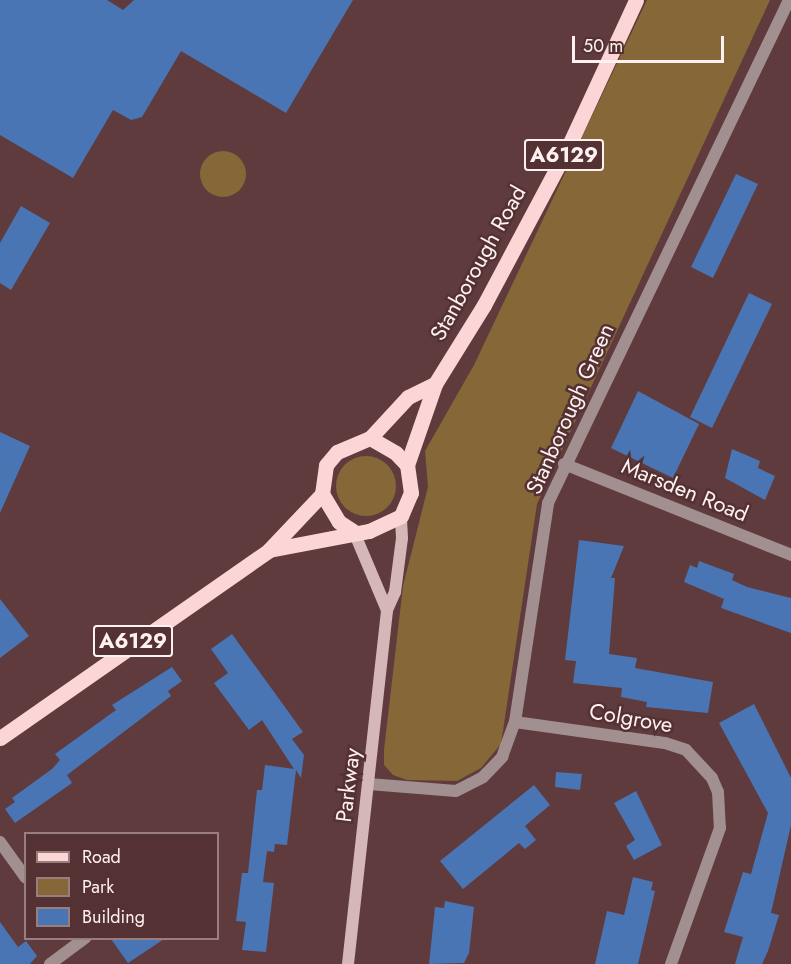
<!DOCTYPE html>
<html>
<head>
<meta charset="utf-8">
<style>
	body { margin:0 }
	#map { position:relative; width:791px; height:964px; overflow:hidden; background:#5f3b3d; font-family:Jost,sans-serif }
	div>[style] { position:absolute }
	.green>* { inset:0; background:#856738 }
	.round { border-radius:50% }
	.building>* { inset:0; background:#4975b4 }
	.street>* { height:12px; margin:-6px; padding:0 6px; transform-origin:6px; border-radius:6px; background:#a28f8f }
	.secondary>* { height:12px; margin:-6px; padding:0 6px; transform-origin:6px; border-radius:6px; background:#d5b7b7 }
	.primary>* { height:15px; margin:-7.5px; padding:0 7.5px; transform-origin:7.5px; border-radius:7.5px; background:#fcd6d6 }
	span { translate:-50% -50%; white-space:nowrap; text-align:center; line-height:1.15; -webkit-text-stroke:5px #543132; paint-order:stroke }
	.shield-label span { padding:2px 4px; background:#543132; border:2px solid; border-radius:4px; -webkit-text-stroke-width:0 }
	.shield-label { font-size:21px; color:#fff1f1; font-weight:700 }
	.street-label { font-size:22px; color:#fff1f1 }
	.legend { position:absolute; left:24px; top:832px; width:195px; height:108px; box-sizing:border-box; background:#543132; border:2px solid #987e7e; margin:0; padding:8px 10px; list-style:none; font-size:18px; color:#fff1f1 }
	.legend li { display:flex; align-items:center; gap:12px; height:30px }
	.legend b { width:30px; border:2px solid #987e7e }
	.scale { position:absolute; left:572px; top:36px; width:152px; height:27px; box-sizing:border-box; border:3px solid #fff1f1; border-top:0; padding-left:8px; font-size:18px; line-height:21px; white-space:nowrap; color:#fff1f1; -webkit-text-stroke:4px #543132; paint-order:stroke }
</style>
</head>
<body>
<div id="map">
	<div class="green">
		<div style="clip-path:polygon(647px 0,770px 0,537px 504px,501px 744px,481px 768px,457px 781px,407px 780px,393px 775px,384px 765px,384px 750px,403px 586px,428px 487px,425px 451px,474px 365px)"></div>
		<div class="round" style="left:200px;top:151px;width:46px;height:46px"></div>
		<div class="round" style="left:336px;top:456px;width:60px;height:60px"></div>
	</div>
	<div class="building">
		<div style="clip-path:polygon(0 0,107px 0,123px 10px,134px 0,353px 0,286px 113px,181px 51px,142px 117px,131px 120px,113px 110px,73px 178px,0 135px)"></div>
		<div style="clip-path:polygon(736px 174px,758px 184px,713px 278px,691px 267px)"></div>
		<div style="clip-path:polygon(21px 206px,50px 223px,11px 290px,0 283px,0 243px)"></div>
		<div style="clip-path:polygon(749px 293px,772px 304px,712px 428px,690px 417px)"></div>
		<div style="clip-path:polygon(638px 391px,699px 424px,673px 478px,611px 448px)"></div>
		<div style="clip-path:polygon(0 432px,30px 446px,0 513px)"></div>
		<div style="clip-path:polygon(732px 449px,760px 461px,758px 468px,775px 476px,765px 500px,725px 478px)"></div>
		<div style="clip-path:polygon(579px 540px,624px 546px,611px 578px,615px 578px,609px 654px,637px 658px,635px 668px,713px 682px,708px 713px,646px 707px,647px 702px,621px 697px,622px 688px,573px 683px,576px 661px,565px 660px)"></div>
		<div style="clip-path:polygon(699px 561px,734px 574px,732px 580px,747px 587px,791px 598px,791px 633px,721px 608px,724px 599px,684px 582px,690px 565px,697px 568px)"></div>
		<div style="clip-path:polygon(0 599px,29px 636px,0 658px)"></div>
		<div style="clip-path:polygon(232px 634px,303px 732px,292px 739px,304px 755px,301px 778px,296px 770px,287px 845px,275px 844px,274px 852px,267px 851px,263px 882px,274px 883px,266px 952px,242px 950px,246px 922px,236px 921px,242px 873px,248px 873px,257px 790px,262px 790px,265px 765px,294px 769px,262px 720px,249px 730px,214px 683px,228px 673px,211px 649px)"></div>
		<div style="clip-path:polygon(172px 667px,182px 681px,168px 691px,171px 696px,67px 775px,72px 783px,15px 823px,5px 809px,15px 802px,12px 798px,52px 769px,60px 760px,55px 754px,116px 710px,112px 705px)"></div>
		<div style="clip-path:polygon(754px 704px,791px 778px,791px 825px,771px 913px,779px 915px,768px 951px,762px 964px,735px 964px,743px 937px,724px 932px,743px 872px,751px 874px,768px 813px,719px 723px)"></div>
		<div style="clip-path:polygon(556px 772px,582px 774px,580px 790px,555px 787px)"></div>
		<div style="clip-path:polygon(534px 785px,550px 805px,525px 826px,536px 840px,525px 849px,519px 843px,463px 889px,440px 861px)"></div>
		<div style="clip-path:polygon(636px 791px,662px 845px,634px 860px,626px 846px,635px 840px,614px 803px)"></div>
		<div style="clip-path:polygon(633px 877px,653px 882px,651px 890px,655px 891px,638px 964px,595px 964px,607px 911px,624px 915px)"></div>
		<div style="clip-path:polygon(445px 901px,474px 907px,469px 953px,464px 963px,429px 964px,435px 907px,444px 908px)"></div>
		<div style="clip-path:polygon(0 922px,18px 947px,26px 941px,37px 956px,30px 964px,0 964px)"></div>
		<div style="clip-path:polygon(111px 939px,164px 939px,128px 963px)"></div>
	</div>
	<div class="street">
		<div style="left:564px;top:464px;width:245px;rotate:21.8deg"></div>
		<div style="left:515px;top:722px;width:151px;rotate:8deg"></div>
		<div style="left:665px;top:743px;width:22px;rotate:18deg"></div>
		<div style="left:686px;top:750px;width:38px;rotate:47deg"></div>
		<div style="left:712px;top:778px;width:15px;rotate:67deg"></div>
		<div style="left:718px;top:792px;width:36px;rotate:87deg"></div>
		<div style="left:720px;top:828px;width:145px;rotate:109.8deg"></div>
		<div style="left:369px;top:784px;width:87px;rotate:4.6deg"></div>
		<div style="left:456px;top:791px;width:30px;rotate:-27deg"></div>
		<div style="left:483px;top:777px;width:28px;rotate:-46deg"></div>
		<div style="left:502px;top:757px;width:37px;rotate:-70deg"></div>
		<div style="left:515px;top:722px;width:221px;rotate:-81.4deg"></div>
		<div style="left:548px;top:503px;width:558px;rotate:-64.4deg"></div>
		<div style="left:0;top:842px;width:44px;rotate:54.2deg"></div>
		<div style="left:50px;top:964px;width:44px;rotate:-36.6deg"></div>
	</div>
	<div class="secondary">
		<div style="left:354px;top:532px;width:85px;rotate:67.1deg"></div>
		<div style="left:348px;top:964px;width:356px;rotate:-83.7deg"></div>
		<div style="left:387px;top:610px;width:20px;rotate:-66deg"></div>
		<div style="left:395px;top:592px;width:54px;rotate:-82.6deg"></div>
		<div style="left:402px;top:538px;width:22px;rotate:-93deg"></div>
	</div>
	<div class="primary">
		<div style="left:407px;top:465px;width:86px;rotate:-70.9deg"></div>
		<div style="left:435px;top:384px;width:93px;rotate:-58.2deg"></div>
		<div style="left:484px;top:305px;width:183px;rotate:-62deg"></div>
		<div style="left:570px;top:143px;width:157px;rotate:-65.2deg"></div>
		<div style="left:353px;top:531px;width:17px;rotate:-147deg"></div>
		<div style="left:339px;top:522px;width:33px;rotate:-121deg"></div>
		<div style="left:322px;top:494px;width:29px;rotate:-82deg"></div>
		<div style="left:326px;top:465px;width:17px;rotate:-50deg"></div>
		<div style="left:337px;top:452px;width:36px;rotate:-23deg"></div>
		<div style="left:370px;top:438px;width:56px;rotate:-47.2deg"></div>
		<div style="left:408px;top:397px;width:30px;rotate:-26deg"></div>
		<div style="left:269px;top:550px;width:102px;rotate:-10.8deg"></div>
		<div style="left:369px;top:531px;width:35px;rotate:-25deg"></div>
		<div style="left:401px;top:516px;width:25px;rotate:-67deg"></div>
		<div style="left:411px;top:493px;width:28px;rotate:-98deg"></div>
		<div style="left:407px;top:465px;width:16px;rotate:-133deg"></div>
		<div style="left:396px;top:453px;width:30px;rotate:-150deg"></div>
		<div style="left:0;top:738px;width:328px;rotate:-34.9deg"></div>
		<div style="left:269px;top:550px;width:77px;rotate:-46.6deg"></div>
	</div>
	<div class="shield-label">
		<span style="left:564px;top:155px">A6129</span>
		<span style="left:133px;top:641px">A6129</span>
	</div>
	<div class="street-label">
		<span style="left:478px;top:263px;rotate:-61deg">Stanborough Road</span>
		<span style="left:570px;top:409px;rotate:-66deg">Stanborough Green</span>
		<span style="left:685px;top:490px;rotate:22deg">Marsden Road</span>
		<span style="left:631px;top:718px;rotate:10deg">Colgrove</span>
		<span style="left:348px;top:785px;rotate:-83deg">Parkway</span>
	</div>
	<ul class="legend">
	<li><b style="height:8px;background:#fcd6d6"></b>Road</li>
	<li><b style="height:16px;background:#856738"></b>Park</li>
	<li><b style="height:16px;background:#4975b4"></b>Building</li>
	</ul>
	<div class="scale">50 m</div>
</div>
</body>
</html>
